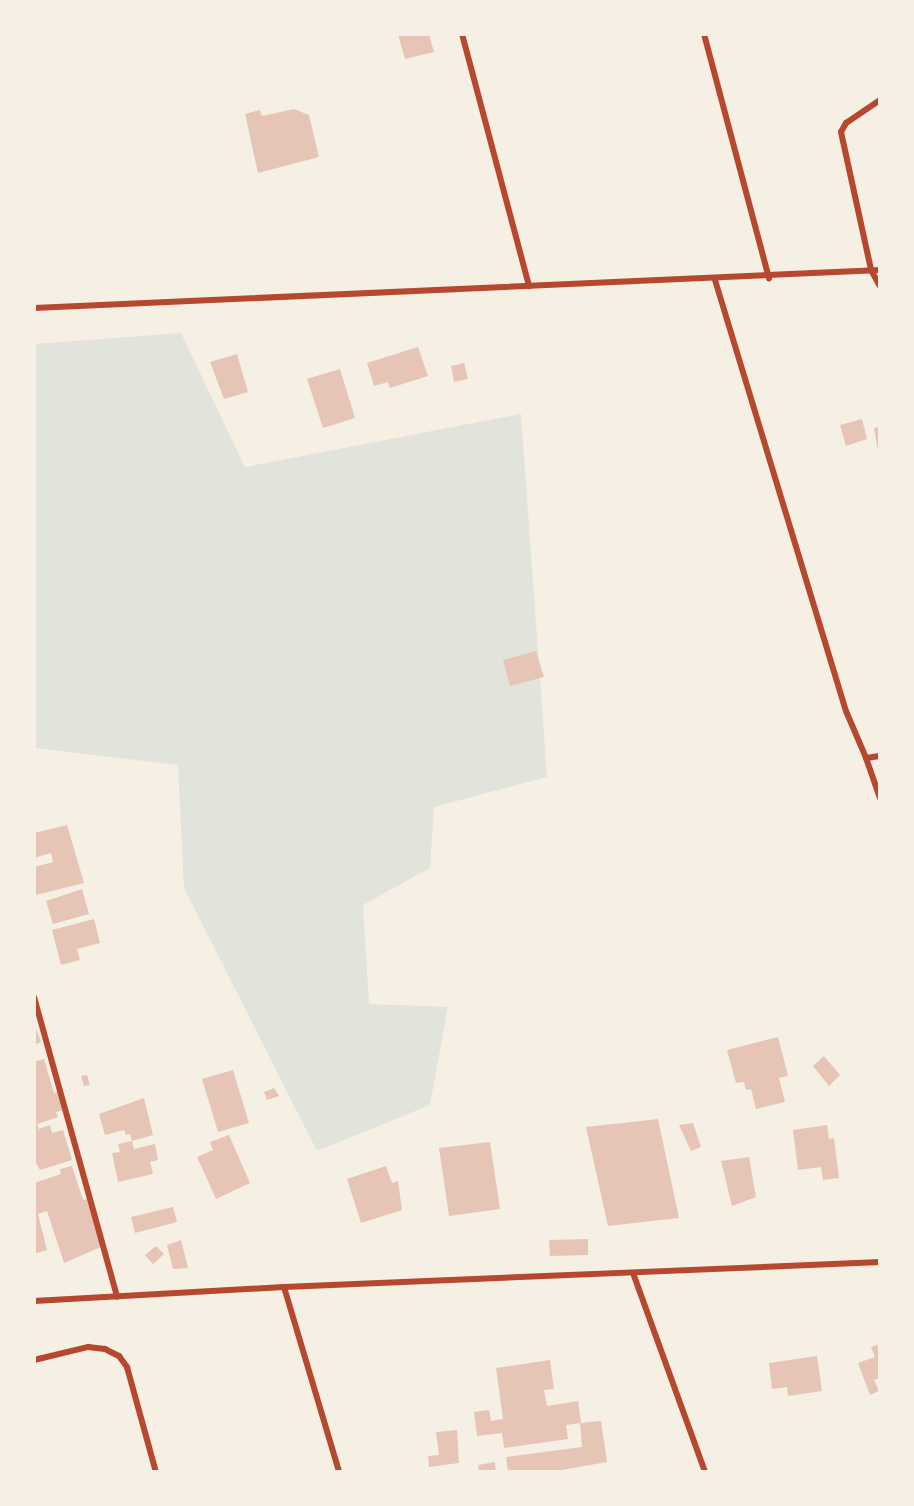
<!DOCTYPE html>
<html>
<head>
<meta charset="utf-8">
<style>
	body { margin:0 }
	#map { position:relative; width:914px; height:1506px; overflow:hidden; background:#f6efe4; font-family:"Space Grotesk",sans-serif }
	div>[style] { position:absolute }
	.green>* { inset:0; background:#e2e4dc }
	.building>* { inset:0; background:#e6c5b7 }
	.minor>* { height:6px; margin:-3px; padding:0 3px; transform-origin:3px; border-radius:3px; background:#b5482f }
	span { translate:-50% -50%; white-space:nowrap; text-align:center; line-height:1.15; -webkit-text-stroke:6px #f6efe4; paint-order:stroke }
	.frame { position:absolute; inset:0; border:36px solid #f6efe4; pointer-events:none }
</style>
</head>
<body>
<div id="map">
	<div class="green">
		<div style="clip-path:polygon(181px 333px,245px 467px,521px 414px,547px 777px,434px 807px,430px 868px,363px 905px,369px 1004px,448px 1007px,430px 1105px,317px 1151px,184px 888px,178px 765px,35px 748px,35px 344px)"></div>
	</div>
	<div class="building">
		<div style="clip-path:polygon(398px 34px,429px 34px,434px 52px,405px 59px)"></div>
		<div style="clip-path:polygon(294px 109px,309px 115px,319px 157px,258px 173px,245px 114px,260px 110px,262px 116px)"></div>
		<div style="clip-path:polygon(418px 347px,428px 376px,390px 388px,388px 382px,374px 386px,367px 363px)"></div>
		<div style="clip-path:polygon(237px 354px,248px 392px,224px 399px,210px 362px)"></div>
		<div style="clip-path:polygon(464px 363px,468px 379px,454px 382px,451px 366px)"></div>
		<div style="clip-path:polygon(340px 369px,355px 418px,323px 428px,307px 379px)"></div>
		<div style="clip-path:polygon(862px 419px,867px 439px,846px 446px,840px 425px)"></div>
		<div style="clip-path:polygon(880px 427px,880px 451px,878px 451px,874px 428px)"></div>
		<div style="clip-path:polygon(536px 651px,544px 677px,510px 686px,503px 660px)"></div>
		<div style="clip-path:polygon(67px 825px,84px 883px,36px 895px,34px 867px,53px 862px,51px 853px,34px 858px,34px 833px)"></div>
		<div style="clip-path:polygon(82px 889px,89px 914px,53px 924px,46px 901px)"></div>
		<div style="clip-path:polygon(94px 919px,100px 943px,77px 949px,80px 960px,61px 965px,52px 930px)"></div>
		<div style="clip-path:polygon(34px 1023px,41px 1042px,34px 1045px)"></div>
		<div style="clip-path:polygon(778px 1037px,788px 1076px,779px 1078px,785px 1102px,756px 1109px,751px 1089px,746px 1090px,744px 1082px,736px 1083px,727px 1050px)"></div>
		<div style="clip-path:polygon(824px 1056px,840px 1075px,829px 1086px,813px 1066px)"></div>
		<div style="clip-path:polygon(44px 1059px,54px 1093px,59px 1092px,64px 1110px,56px 1112px,58px 1117px,37px 1124px,39px 1129px,50px 1125px,52px 1133px,63px 1130px,72px 1160px,40px 1170px,34px 1160px,34px 1062px)"></div>
		<div style="clip-path:polygon(233px 1070px,249px 1123px,218px 1132px,202px 1079px)"></div>
		<div style="clip-path:polygon(87px 1075px,90px 1085px,84px 1086px,81px 1076px)"></div>
		<div style="clip-path:polygon(274px 1088px,279px 1096px,267px 1100px,264px 1092px)"></div>
		<div style="clip-path:polygon(144px 1098px,153px 1135px,132px 1141px,134px 1149px,155px 1144px,158px 1160px,150px 1162px,153px 1174px,118px 1182px,112px 1153px,120px 1152px,118px 1144px,132px 1141px,130px 1134px,126px 1135px,124px 1130px,105px 1135px,99px 1114px)"></div>
		<div style="clip-path:polygon(658px 1119px,679px 1218px,608px 1226px,586px 1127px)"></div>
		<div style="clip-path:polygon(693px 1123px,701px 1147px,691px 1151px,679px 1125px)"></div>
		<div style="clip-path:polygon(827px 1125px,829px 1139px,834px 1138px,839px 1178px,823px 1180px,821px 1167px,798px 1170px,793px 1130px)"></div>
		<div style="clip-path:polygon(229px 1135px,250px 1183px,216px 1199px,197px 1157px,213px 1150px,210px 1142px)"></div>
		<div style="clip-path:polygon(490px 1142px,500px 1209px,449px 1216px,439px 1148px)"></div>
		<div style="clip-path:polygon(749px 1157px,756px 1197px,732px 1206px,721px 1161px)"></div>
		<div style="clip-path:polygon(72px 1166px,83px 1200px,88px 1199px,101px 1247px,64px 1263px,47px 1211px,38px 1214px,47px 1250px,34px 1254px,34px 1183px,61px 1174px,60px 1169px)"></div>
		<div style="clip-path:polygon(386px 1166px,392px 1183px,398px 1181px,402px 1210px,361px 1223px,347px 1179px)"></div>
		<div style="clip-path:polygon(173px 1207px,177px 1222px,135px 1233px,131px 1217px)"></div>
		<div style="clip-path:polygon(588px 1239px,588px 1255px,550px 1256px,549px 1240px)"></div>
		<div style="clip-path:polygon(181px 1240px,188px 1268px,173px 1269px,167px 1245px)"></div>
		<div style="clip-path:polygon(156px 1246px,164px 1254px,153px 1264px,145px 1255px)"></div>
		<div style="clip-path:polygon(880px 1344px,880px 1378px,874px 1380px,879px 1391px,870px 1395px,858px 1363px,875px 1357px,871px 1347px)"></div>
		<div style="clip-path:polygon(817px 1356px,822px 1391px,788px 1396px,787px 1387px,772px 1389px,769px 1363px)"></div>
		<div style="clip-path:polygon(550px 1360px,554px 1389px,544px 1390px,547px 1406px,578px 1401px,581px 1423px,566px 1425px,568px 1439px,504px 1448px,502px 1433px,477px 1436px,474px 1412px,489px 1410px,491px 1421px,503px 1419px,496px 1368px)"></div>
		<div style="clip-path:polygon(601px 1421px,607px 1462px,551px 1472px,508px 1472px,506px 1457px,582px 1447px,580px 1423px)"></div>
		<div style="clip-path:polygon(457px 1430px,459px 1463px,429px 1467px,428px 1456px,439px 1455px,436px 1432px)"></div>
		<div style="clip-path:polygon(495px 1462px,496px 1472px,479px 1472px,478px 1465px)"></div>
	</div>
	<div class="minor">
		<div style="left:462px;top:34px;width:261px;rotate:75.1deg"></div>
		<div style="left:704px;top:34px;width:253px;rotate:75.1deg"></div>
		<div style="left:880px;top:100px;width:41px;rotate:145.9deg"></div>
		<div style="left:846px;top:123px;width:10px;rotate:119deg"></div>
		<div style="left:841px;top:132px;width:141px;rotate:77.7deg"></div>
		<div style="left:871px;top:270px;width:18px;rotate:61deg"></div>
		<div style="left:715px;top:280px;width:450px;rotate:73.1deg"></div>
		<div style="left:846px;top:711px;width:51px;rotate:66.9deg"></div>
		<div style="left:866px;top:758px;width:14px;rotate:-8deg"></div>
		<div style="left:34px;top:308px;width:847px;rotate:-2.57deg"></div>
		<div style="left:866px;top:758px;width:42px;rotate:70.7deg"></div>
		<div style="left:34px;top:997px;width:311px;rotate:74.5deg"></div>
		<div style="left:633px;top:1273px;width:212px;rotate:70.1deg"></div>
		<div style="left:284px;top:1287px;width:193px;rotate:73.4deg"></div>
		<div style="left:34px;top:1301px;width:250px;rotate:-3.2deg"></div>
		<div style="left:284px;top:1287px;width:597px;rotate:-2.4deg"></div>
		<div style="left:34px;top:1360px;width:56px;rotate:-13.5deg"></div>
		<div style="left:88px;top:1347px;width:17px;rotate:7deg"></div>
		<div style="left:105px;top:1349px;width:16px;rotate:27deg"></div>
		<div style="left:119px;top:1356px;width:14px;rotate:54deg"></div>
		<div style="left:127px;top:1367px;width:109px;rotate:74.6deg"></div>
	</div>
	<div class="frame"></div>
</div>
</body>
</html>
